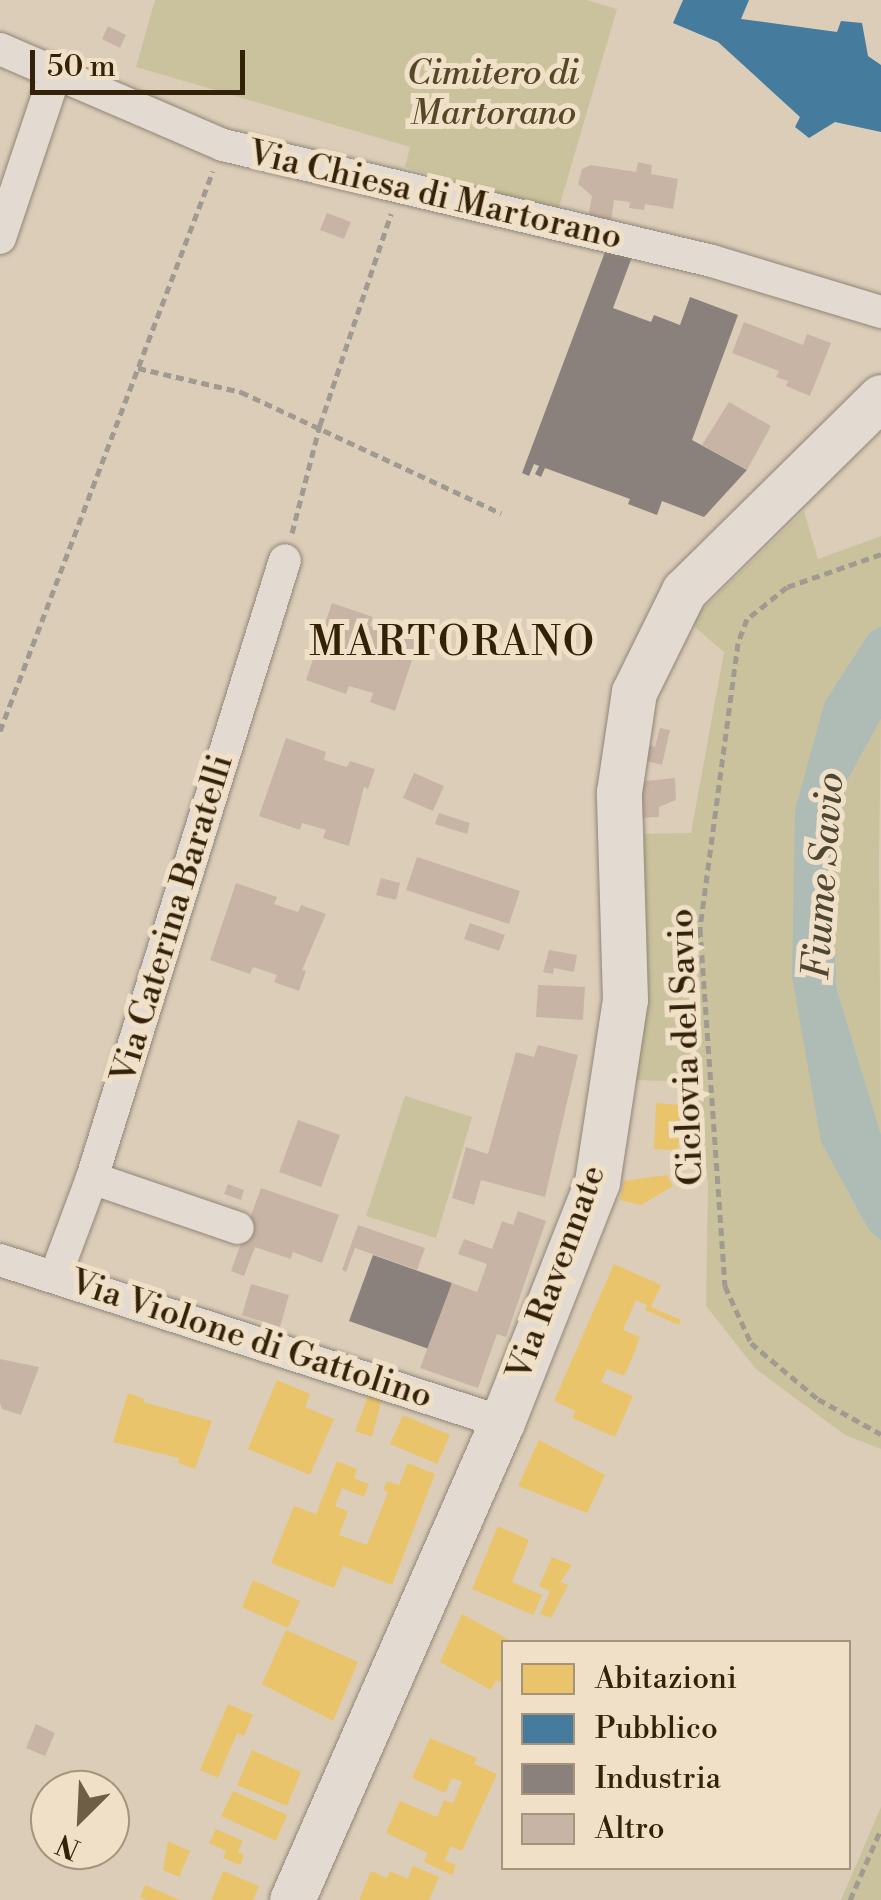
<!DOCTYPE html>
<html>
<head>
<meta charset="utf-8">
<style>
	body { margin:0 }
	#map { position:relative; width:881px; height:1900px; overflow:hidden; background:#dccdb9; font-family:"Libre Bodoni",serif }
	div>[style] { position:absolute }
	.green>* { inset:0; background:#cac29c }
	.water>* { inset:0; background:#aebcb5 }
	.homes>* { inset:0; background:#e9c46a }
	.public>* { inset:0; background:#457b9d }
	.industry>* { inset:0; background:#8a817c }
	.building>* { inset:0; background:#c8b4a5 }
	.path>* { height:5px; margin-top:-2.5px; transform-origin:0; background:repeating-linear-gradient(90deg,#a19a90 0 8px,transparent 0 13px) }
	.roads { filter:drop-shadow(0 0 2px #908677) drop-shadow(0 0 2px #908677) }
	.minor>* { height:32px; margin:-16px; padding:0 16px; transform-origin:16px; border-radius:16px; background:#e3dbd1 }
	.secondary>* { height:45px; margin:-22.5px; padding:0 22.5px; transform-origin:22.5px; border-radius:22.5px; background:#e3dbd1 }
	span { translate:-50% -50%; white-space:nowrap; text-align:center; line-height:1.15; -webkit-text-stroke:10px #f1e0c8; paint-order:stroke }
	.park-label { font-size:35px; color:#554827; font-style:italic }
	.street-label { font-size:35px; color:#332208 }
	.water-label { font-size:38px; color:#4d4633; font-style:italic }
	.quarter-label { font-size:40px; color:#332208; letter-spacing:2.5px }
	.legend { position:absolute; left:501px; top:1640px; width:350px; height:230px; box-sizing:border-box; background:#f1e0c8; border:2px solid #a5947b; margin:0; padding:12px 18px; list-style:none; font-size:30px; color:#332208 }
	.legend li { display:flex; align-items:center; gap:20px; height:50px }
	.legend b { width:50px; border:2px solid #a5947b }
	.north { position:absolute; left:30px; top:1770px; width:100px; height:100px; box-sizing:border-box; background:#f1e0c8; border:2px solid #a5947b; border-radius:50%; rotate:204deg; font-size:28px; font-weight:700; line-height:40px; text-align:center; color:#332208 }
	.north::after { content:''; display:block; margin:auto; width:35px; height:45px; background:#6e5e46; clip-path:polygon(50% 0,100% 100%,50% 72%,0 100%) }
	.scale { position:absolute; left:30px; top:50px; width:215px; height:45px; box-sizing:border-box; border:5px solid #332208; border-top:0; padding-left:12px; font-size:30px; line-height:35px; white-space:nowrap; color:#332208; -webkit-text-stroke:8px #f1e0c8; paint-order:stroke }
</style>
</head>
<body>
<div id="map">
	<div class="green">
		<div style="clip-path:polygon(155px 0,587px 0,617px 9px,558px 211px,405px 167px,410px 147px,136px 67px)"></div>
		<div style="clip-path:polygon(804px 511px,818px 559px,881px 536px,881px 626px,869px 633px,825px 701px,821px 1142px,868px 1229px,881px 1241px,881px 1449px,845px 1435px,756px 1369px,706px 1306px,708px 1183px,696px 1082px,635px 1080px,638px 834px,691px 833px,724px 652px,689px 622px)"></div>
		<div style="clip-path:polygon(881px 719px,879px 862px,881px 1134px,837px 990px,832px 899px,847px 781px)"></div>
		<div style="clip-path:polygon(405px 1096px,472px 1117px,436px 1238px,366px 1216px)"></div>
		<div style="clip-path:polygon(881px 1807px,881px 1900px,841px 1900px)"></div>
	</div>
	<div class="water">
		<div style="clip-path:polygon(881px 626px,881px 719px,847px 781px,832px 899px,837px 990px,881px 1134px,881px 1241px,868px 1229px,821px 1142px,792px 976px,795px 810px,825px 701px,869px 633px)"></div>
	</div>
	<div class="homes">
		<div style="clip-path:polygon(656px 1103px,681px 1105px,678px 1150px,654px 1149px)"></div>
		<div style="clip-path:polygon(667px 1175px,673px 1186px,641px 1205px,620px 1200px,624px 1181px)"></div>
		<div style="clip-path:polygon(614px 1264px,661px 1285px,651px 1307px,681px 1320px,679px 1325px,645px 1310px,647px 1305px,636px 1300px,623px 1330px,640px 1337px,633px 1356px,624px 1376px,607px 1369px,601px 1382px,633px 1396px,615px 1437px,572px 1418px,576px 1411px,554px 1401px)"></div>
		<div style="clip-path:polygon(277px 1380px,310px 1394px,305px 1407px,334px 1419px,310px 1475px,248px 1449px)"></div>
		<div style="clip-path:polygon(128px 1393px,145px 1399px,143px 1402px,212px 1421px,195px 1469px,178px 1463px,179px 1458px,113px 1442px)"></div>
		<div style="clip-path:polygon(369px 1394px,382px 1398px,372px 1437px,355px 1431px)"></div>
		<div style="clip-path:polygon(403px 1415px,450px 1435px,437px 1464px,390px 1444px)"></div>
		<div style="clip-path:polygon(539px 1440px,605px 1475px,587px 1513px,518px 1486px)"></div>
		<div style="clip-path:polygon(337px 1461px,357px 1469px,354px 1478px,369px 1484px,364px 1497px,342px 1488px,335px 1506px,348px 1511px,339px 1535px,367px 1545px,388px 1492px,383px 1490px,387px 1481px,399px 1485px,408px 1463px,435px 1474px,392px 1585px,343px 1566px,334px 1588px,271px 1563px,294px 1506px,316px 1514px)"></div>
		<div style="clip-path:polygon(498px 1526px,529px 1540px,512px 1582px,542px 1595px,533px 1615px,472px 1589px)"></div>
		<div style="clip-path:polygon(552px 1557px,572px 1565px,560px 1582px,568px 1585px,551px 1618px,540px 1614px,550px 1591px,539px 1586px)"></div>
		<div style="clip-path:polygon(253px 1580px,300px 1601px,288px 1628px,242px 1607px)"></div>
		<div style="clip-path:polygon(462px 1614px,513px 1642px,503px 1642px,503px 1684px,496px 1680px,491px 1690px,440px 1662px)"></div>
		<div style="clip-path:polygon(286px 1630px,358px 1662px,333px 1721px,262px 1684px)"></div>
		<div style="clip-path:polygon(228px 1704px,253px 1715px,244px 1736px,237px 1733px,218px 1778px,200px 1770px)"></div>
		<div style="clip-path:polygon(430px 1738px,477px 1758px,474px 1764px,497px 1774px,462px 1851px,451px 1846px,445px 1860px,456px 1865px,452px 1875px,424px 1862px,428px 1853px,386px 1833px,400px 1801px,437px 1817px,444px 1800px,453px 1803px,462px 1782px,452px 1778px,445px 1793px,412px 1778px)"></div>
		<div style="clip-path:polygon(252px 1750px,301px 1772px,287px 1806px,237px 1785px)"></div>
		<div style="clip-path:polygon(233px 1791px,287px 1815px,276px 1841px,221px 1816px)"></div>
		<div style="clip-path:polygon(216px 1829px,243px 1841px,238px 1852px,244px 1855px,240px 1865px,223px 1858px,226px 1851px,209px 1843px)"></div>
		<div style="clip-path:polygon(168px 1841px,190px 1851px,179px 1877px,163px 1870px)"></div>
		<div style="clip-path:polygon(413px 1866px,439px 1877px,429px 1900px,359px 1900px,371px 1871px,387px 1878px,390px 1871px,408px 1879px)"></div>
		<div style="clip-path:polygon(223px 1871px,259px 1886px,253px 1900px,211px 1900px)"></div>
		<div style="clip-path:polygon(145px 1885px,180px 1900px,147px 1900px,140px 1897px)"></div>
	</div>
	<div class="public">
		<div style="clip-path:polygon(683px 0,749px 0,741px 19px,837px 32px,841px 21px,862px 23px,868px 56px,881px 65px,881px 132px,835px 122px,809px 138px,795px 127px,800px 117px,718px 42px,673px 23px)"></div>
	</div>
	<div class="industry">
		<div style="clip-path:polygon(605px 252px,632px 257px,613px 308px,651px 322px,654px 315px,680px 325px,690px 297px,738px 315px,692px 440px,747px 470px,704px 517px,662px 501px,657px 515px,628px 504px,630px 499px,545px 468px,541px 477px,535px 474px,539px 466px,534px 464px,529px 476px,522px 473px)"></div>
		<div style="clip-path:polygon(373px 1255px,452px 1283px,429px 1349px,349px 1321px)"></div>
	</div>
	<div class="building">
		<div style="clip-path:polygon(108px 26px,126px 35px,120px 48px,102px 39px)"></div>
		<div style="clip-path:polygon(638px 162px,652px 165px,651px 174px,678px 179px,673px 209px,645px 204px,644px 210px,629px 208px,630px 202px,614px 200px,611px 222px,588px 218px,592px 196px,578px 184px,582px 169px,591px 165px,636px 172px)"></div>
		<div style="clip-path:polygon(327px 213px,351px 222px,344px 239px,320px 230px)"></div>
		<div style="clip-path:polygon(744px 322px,803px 345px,807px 334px,831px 343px,810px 396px,786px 386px,788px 381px,776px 377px,779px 371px,732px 353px)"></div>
		<div style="clip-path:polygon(729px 402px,771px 426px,747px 470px,702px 445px)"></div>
		<div style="clip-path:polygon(332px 603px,373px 617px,370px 626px,394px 634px,396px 625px,421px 633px,395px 711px,370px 702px,373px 693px,349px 686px,346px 694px,306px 680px)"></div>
		<div style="clip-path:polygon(660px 728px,670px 730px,662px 765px,635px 758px,639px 743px,655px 747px)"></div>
		<div style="clip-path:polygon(286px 738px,326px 752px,324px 760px,347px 767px,350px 761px,375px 769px,368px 789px,364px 787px,349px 846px,323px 838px,326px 830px,302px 823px,300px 830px,259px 816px)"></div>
		<div style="clip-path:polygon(414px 773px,444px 786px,433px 811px,403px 798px)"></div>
		<div style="clip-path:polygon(675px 778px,676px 800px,659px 807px,659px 817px,638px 818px,636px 782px)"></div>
		<div style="clip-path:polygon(439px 813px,470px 823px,467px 834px,435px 824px)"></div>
		<div style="clip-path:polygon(417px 857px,520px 891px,509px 924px,406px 890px)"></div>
		<div style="clip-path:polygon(381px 878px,400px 883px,396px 900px,376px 895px)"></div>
		<div style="clip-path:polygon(236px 883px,277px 897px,274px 904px,298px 912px,301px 905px,326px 914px,302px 970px,306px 971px,299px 991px,274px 982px,277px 975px,253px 967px,250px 974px,210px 960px)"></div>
		<div style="clip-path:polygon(470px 923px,505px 935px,499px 951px,464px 939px)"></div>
		<div style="clip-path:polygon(549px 950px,577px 955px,574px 972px,554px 968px,553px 974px,543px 972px)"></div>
		<div style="clip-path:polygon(538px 985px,585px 987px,583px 1020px,536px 1017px)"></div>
		<div style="clip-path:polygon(538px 1045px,578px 1055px,545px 1197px,481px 1180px,474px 1205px,452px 1198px,466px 1147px,488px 1154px,516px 1052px,534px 1057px)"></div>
		<div style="clip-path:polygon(298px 1120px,340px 1135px,321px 1187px,279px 1172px)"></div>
		<div style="clip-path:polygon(228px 1184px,244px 1190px,241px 1200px,224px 1194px)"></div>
		<div style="clip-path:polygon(261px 1188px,339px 1215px,322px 1263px,293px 1252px,291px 1259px,255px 1247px,244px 1276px,231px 1271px)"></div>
		<div style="clip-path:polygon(518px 1211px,546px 1221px,506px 1337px,497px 1334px,478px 1388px,420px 1368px,452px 1283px,477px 1292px,487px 1264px,458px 1254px,464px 1239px,492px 1249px,502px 1221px,513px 1225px)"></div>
		<div style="clip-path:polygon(358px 1225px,425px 1248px,417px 1270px,355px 1248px,346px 1272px,342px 1270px)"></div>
		<div style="clip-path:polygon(251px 1284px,289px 1295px,280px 1327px,242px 1315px)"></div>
		<div style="clip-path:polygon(0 1359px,39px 1367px,21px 1415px,2px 1409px,0 1403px)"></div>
		<div style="clip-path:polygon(36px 1724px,55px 1733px,45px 1756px,26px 1748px)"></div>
	</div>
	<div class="path">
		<div style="left:138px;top:368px;width:106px;rotate:13.1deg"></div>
		<div style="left:241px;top:392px;width:287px;rotate:25deg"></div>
		<div style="left:292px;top:533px;width:112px;rotate:-75.5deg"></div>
		<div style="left:320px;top:425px;width:223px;rotate:-71.4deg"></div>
		<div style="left:881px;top:554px;width:100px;rotate:160.7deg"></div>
		<div style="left:787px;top:587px;width:51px;rotate:141.3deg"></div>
		<div style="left:747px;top:619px;width:26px;rotate:111deg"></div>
		<div style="left:738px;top:643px;width:289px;rotate:97.6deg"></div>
		<div style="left:700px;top:929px;width:358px;rotate:86deg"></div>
		<div style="left:725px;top:1286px;width:63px;rotate:65.5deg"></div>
		<div style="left:751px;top:1343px;width:87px;rotate:39.9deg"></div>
		<div style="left:818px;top:1399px;width:72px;rotate:29.1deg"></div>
		<div style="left:0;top:731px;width:599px;rotate:-69.18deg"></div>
		<div style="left:850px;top:1900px;width:77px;rotate:-66.4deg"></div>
	</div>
	<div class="roads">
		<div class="minor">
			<div style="left:0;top:49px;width:243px;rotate:23.3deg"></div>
			<div style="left:223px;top:145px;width:503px;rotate:13.34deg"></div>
			<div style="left:712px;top:261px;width:177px;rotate:16.8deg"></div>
			<div style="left:0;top:238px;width:175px;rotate:-71.4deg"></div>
			<div style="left:92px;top:1178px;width:154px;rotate:18.9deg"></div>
			<div style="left:0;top:1260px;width:527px;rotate:17.89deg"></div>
			<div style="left:55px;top:1277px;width:106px;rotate:-69.5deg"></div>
			<div style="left:92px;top:1178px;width:647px;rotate:-72.66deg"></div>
		</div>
		<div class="secondary">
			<div style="left:292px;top:1900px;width:522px;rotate:-66.28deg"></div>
			<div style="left:502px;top:1422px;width:258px;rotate:-68.4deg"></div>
			<div style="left:597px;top:1182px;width:184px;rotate:-81.3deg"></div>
			<div style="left:625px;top:1000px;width:208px;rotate:-91.7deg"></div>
			<div style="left:619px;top:792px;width:101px;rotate:-81.5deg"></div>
			<div style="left:634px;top:692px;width:113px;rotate:-63.7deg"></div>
			<div style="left:684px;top:591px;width:276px;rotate:-44.6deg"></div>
		</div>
	</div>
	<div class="park-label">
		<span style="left:493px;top:94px">Cimitero di<br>Martorano</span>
	</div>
	<div class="street-label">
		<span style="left:435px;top:196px;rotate:13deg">Via Chiesa di Martorano</span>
		<span style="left:173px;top:919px;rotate:-73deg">Via Caterina Baratelli</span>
		<span style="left:687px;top:1047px;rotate:-92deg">Ciclovia del Savio</span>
		<span style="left:557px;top:1273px;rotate:-70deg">Via Ravennate</span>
		<span style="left:251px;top:1340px;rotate:18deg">Via Violone di Gattolino</span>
	</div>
	<div class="water-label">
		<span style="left:824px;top:876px;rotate:-86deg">Fiume Savio</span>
	</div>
	<div class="quarter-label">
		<span style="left:453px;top:643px">MARTORANO</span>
	</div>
	<ul class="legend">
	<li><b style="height:28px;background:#e9c46a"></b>Abitazioni</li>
	<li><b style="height:28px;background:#457b9d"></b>Pubblico</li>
	<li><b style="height:28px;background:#8a817c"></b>Industria</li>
	<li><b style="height:28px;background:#c8b4a5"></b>Altro</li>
	</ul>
	<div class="north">N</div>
	<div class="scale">50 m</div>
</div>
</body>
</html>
